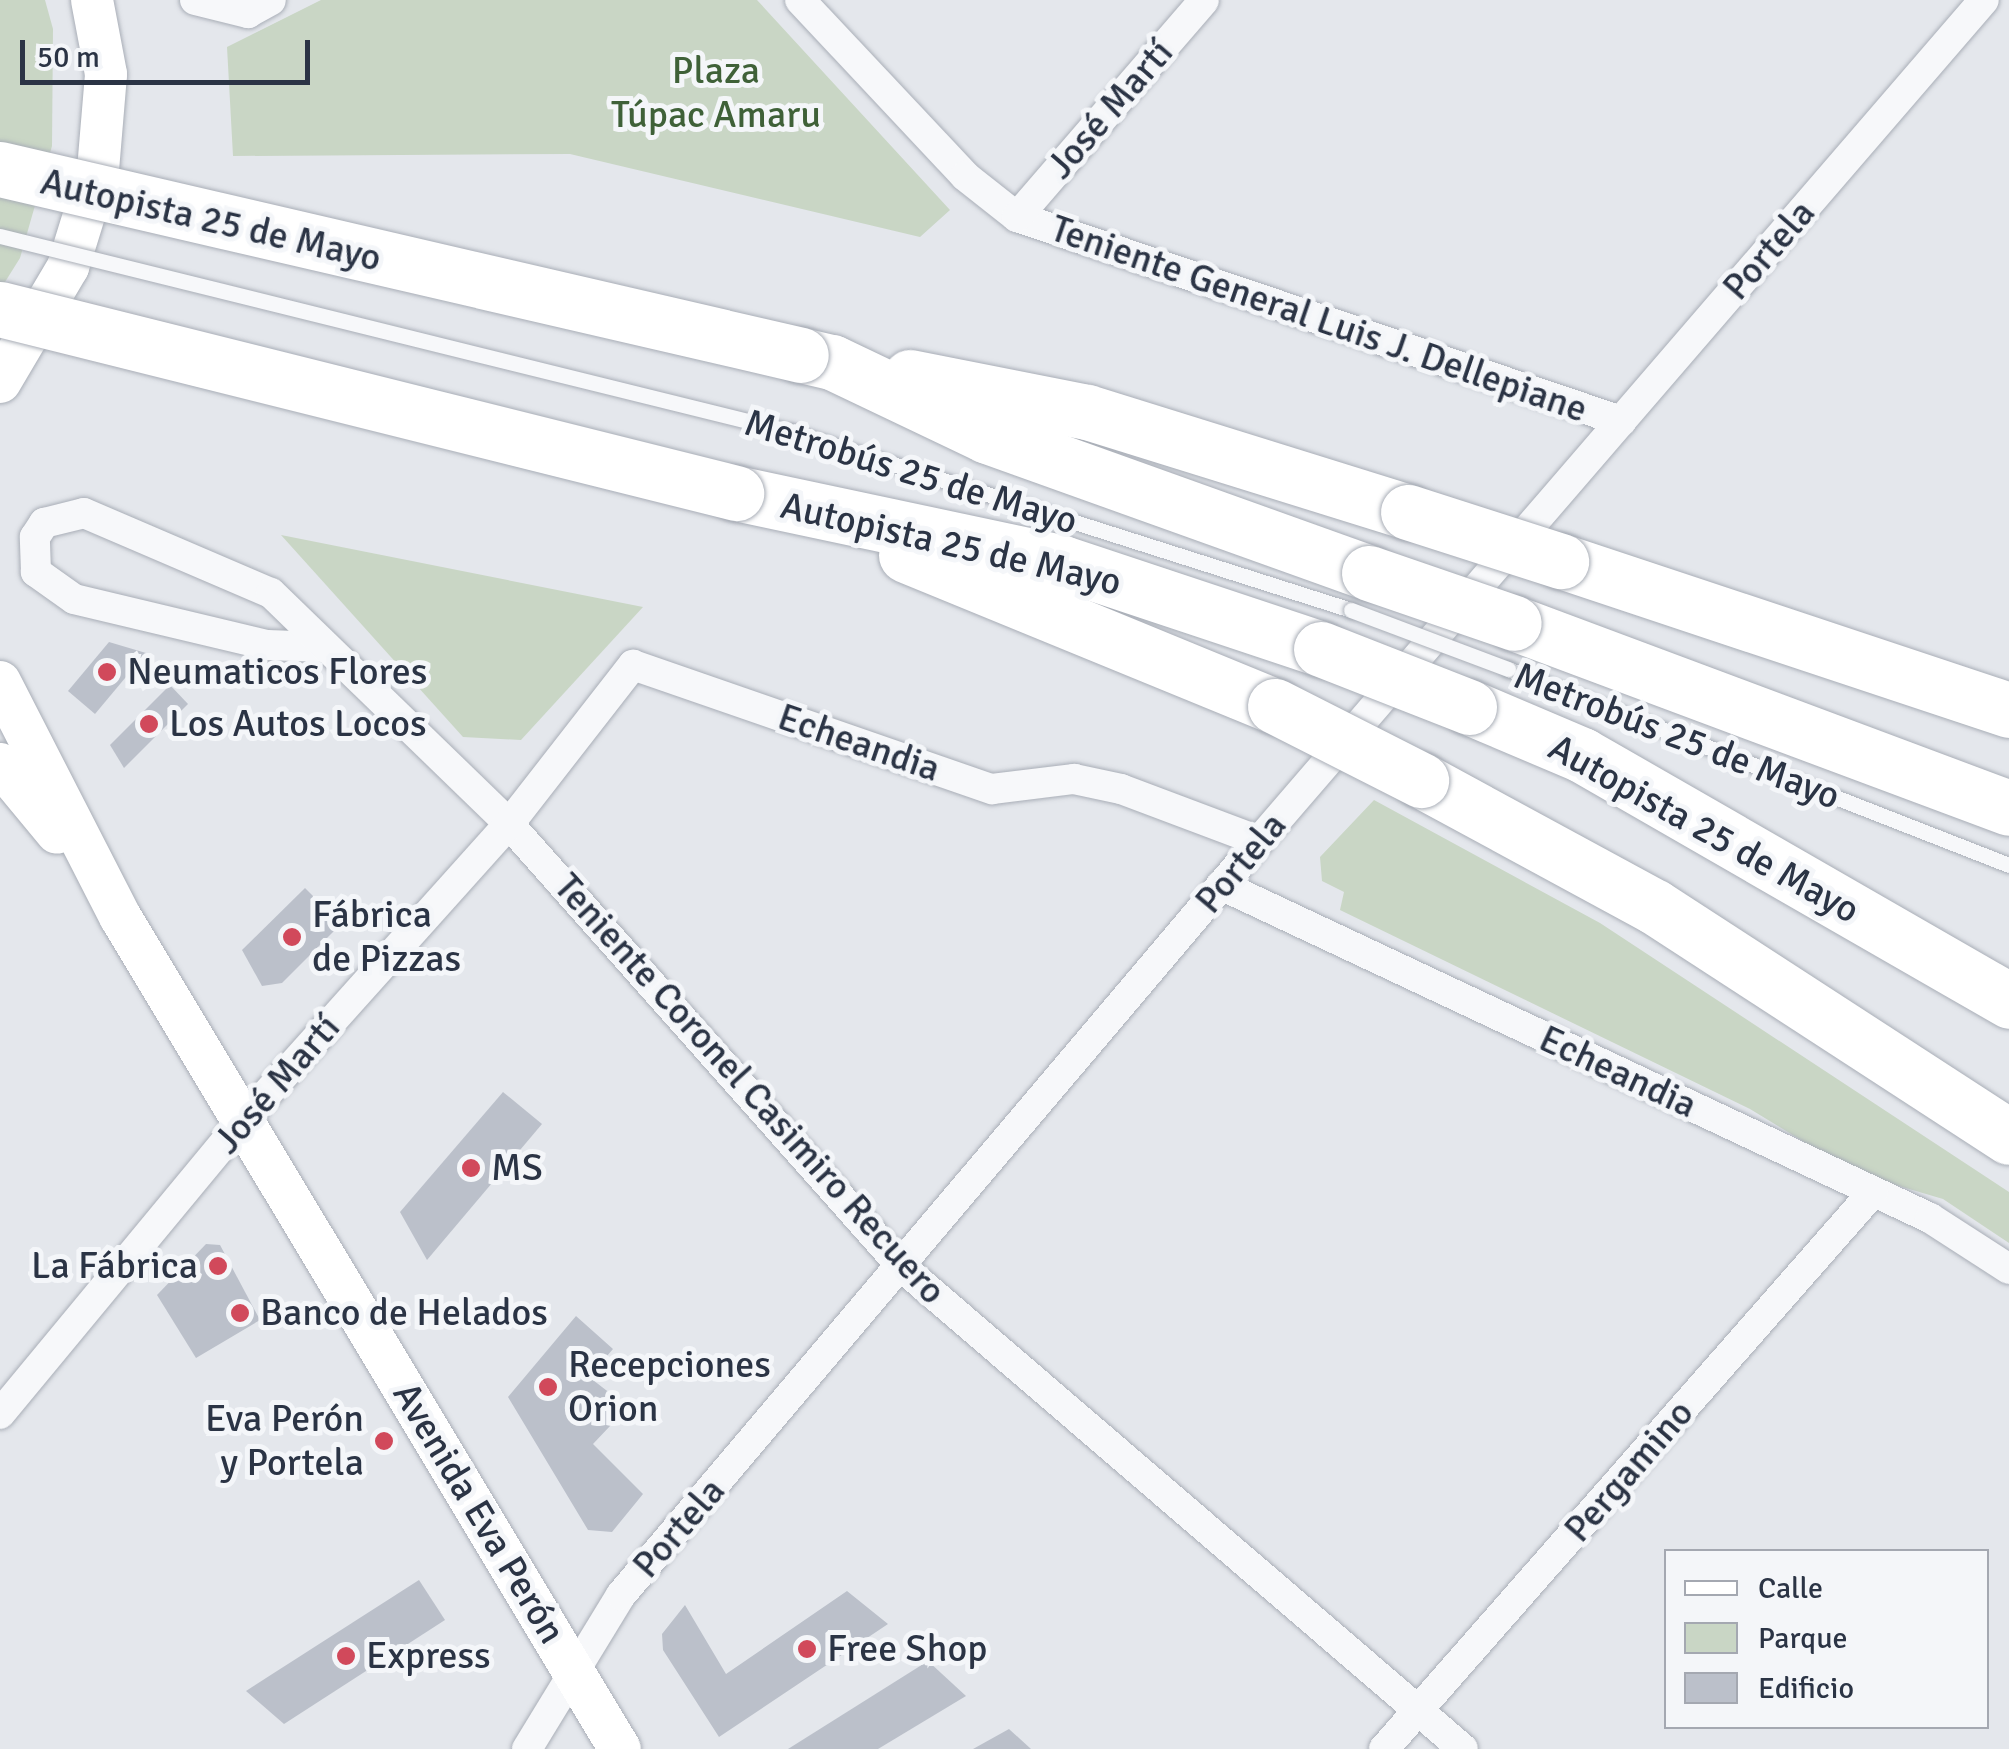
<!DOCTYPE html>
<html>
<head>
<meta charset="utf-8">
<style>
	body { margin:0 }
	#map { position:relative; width:2009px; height:1749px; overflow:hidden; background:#e4e7ec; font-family:Signika,sans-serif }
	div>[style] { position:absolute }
	.green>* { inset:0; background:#c9d6c5 }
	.building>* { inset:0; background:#bbc0ca }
	.roads { filter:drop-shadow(0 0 2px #a9aeb7) drop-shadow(0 0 2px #a9aeb7) }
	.lane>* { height:15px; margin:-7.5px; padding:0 7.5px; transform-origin:7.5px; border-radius:7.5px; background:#f7f8fa }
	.street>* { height:30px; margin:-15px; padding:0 15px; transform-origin:15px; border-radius:15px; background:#f7f8fa }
	.secondary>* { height:42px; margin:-21px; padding:0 21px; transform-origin:21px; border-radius:21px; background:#fff }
	.highway>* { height:55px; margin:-27.5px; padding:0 27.5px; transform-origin:27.5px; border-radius:27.5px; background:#fff }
	.bridges { filter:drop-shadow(0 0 2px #a9aeb7) drop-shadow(0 0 2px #a9aeb7) }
	.lane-bridge>* { height:15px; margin:-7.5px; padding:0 7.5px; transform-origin:7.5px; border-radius:7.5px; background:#f7f8fa }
	.highway-bridge>* { height:55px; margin:-27.5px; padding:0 27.5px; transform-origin:27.5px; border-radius:27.5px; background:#fff }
	.dots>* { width:28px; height:28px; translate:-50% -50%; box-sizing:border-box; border:5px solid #f4f6f9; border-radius:50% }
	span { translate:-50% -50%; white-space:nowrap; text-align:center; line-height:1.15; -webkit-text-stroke:10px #f4f6f9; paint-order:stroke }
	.park-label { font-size:38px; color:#3f6138 }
	.street-label { font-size:38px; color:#2b3445 }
	.poi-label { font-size:38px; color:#2b3445 }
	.left { translate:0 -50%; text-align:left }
	.right { translate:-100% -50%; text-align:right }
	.legend { position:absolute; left:1664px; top:1549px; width:325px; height:180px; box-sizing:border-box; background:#f4f6f9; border:2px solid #a4a8b1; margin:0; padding:12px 18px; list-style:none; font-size:30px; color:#2b3445 }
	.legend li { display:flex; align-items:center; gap:20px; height:50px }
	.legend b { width:50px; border:2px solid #a4a8b1 }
	.scale { position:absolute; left:20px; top:40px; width:290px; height:45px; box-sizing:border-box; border:5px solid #2b3445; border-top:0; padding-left:12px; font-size:30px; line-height:35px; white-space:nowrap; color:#2b3445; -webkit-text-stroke:8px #f4f6f9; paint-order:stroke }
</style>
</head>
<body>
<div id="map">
	<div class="green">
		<div style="clip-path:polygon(0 0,45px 0,53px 29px,52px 146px,20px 258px,0 290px)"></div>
		<div style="clip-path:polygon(321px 0,757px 0,950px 210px,920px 237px,570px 154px,233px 156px,227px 47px)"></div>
		<div style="clip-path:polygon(281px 535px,643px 607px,521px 740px,463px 737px)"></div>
		<div style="clip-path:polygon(1374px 800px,1600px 923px,2009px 1192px,2009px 1243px,1943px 1199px,1855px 1173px,1750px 1109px,1340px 910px,1344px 892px,1322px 881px,1320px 857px)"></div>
	</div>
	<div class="building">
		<div style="clip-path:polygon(109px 642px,146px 653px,95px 714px,68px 691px)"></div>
		<div style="clip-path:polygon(170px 685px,188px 704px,124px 768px,110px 745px)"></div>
		<div style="clip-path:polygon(305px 888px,341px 924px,282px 983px,262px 986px,242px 950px)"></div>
		<div style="clip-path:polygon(503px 1092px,542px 1124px,427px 1260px,400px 1212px)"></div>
		<div style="clip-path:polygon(206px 1244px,220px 1245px,260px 1320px,196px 1358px,157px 1295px)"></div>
		<div style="clip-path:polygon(576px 1316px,613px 1349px,589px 1377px,628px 1407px,593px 1444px,643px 1494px,612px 1532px,588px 1530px,508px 1397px)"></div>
		<div style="clip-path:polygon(419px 1580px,445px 1620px,284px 1724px,246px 1691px)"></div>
		<div style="clip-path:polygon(847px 1591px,888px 1624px,719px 1737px,663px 1650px,662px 1634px,685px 1605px,726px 1674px)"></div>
		<div style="clip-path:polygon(928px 1661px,966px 1696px,878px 1749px,788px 1749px)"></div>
		<div style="clip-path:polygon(1009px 1729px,1031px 1749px,973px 1749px)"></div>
	</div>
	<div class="roads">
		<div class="lane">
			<div style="left:792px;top:432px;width:587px;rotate:17.66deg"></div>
			<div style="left:1508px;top:669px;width:538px;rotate:21.37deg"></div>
		</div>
		<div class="street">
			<div style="left:195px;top:0;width:55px;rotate:13.8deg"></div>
			<div style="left:248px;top:13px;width:26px;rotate:-29deg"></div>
			<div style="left:800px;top:0;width:241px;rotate:46.8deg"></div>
			<div style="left:965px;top:176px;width:66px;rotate:38.3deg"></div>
			<div style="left:1017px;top:217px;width:638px;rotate:18.66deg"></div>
			<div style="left:1017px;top:217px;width:286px;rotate:-49.2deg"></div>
			<div style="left:324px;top:647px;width:57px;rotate:-178deg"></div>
			<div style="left:267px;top:645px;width:198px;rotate:-166.6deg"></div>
			<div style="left:74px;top:599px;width:47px;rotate:-144.6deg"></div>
			<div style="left:36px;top:572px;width:35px;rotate:-92deg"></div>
			<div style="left:35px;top:537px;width:17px;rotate:-57deg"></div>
			<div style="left:44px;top:523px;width:41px;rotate:-14deg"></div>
			<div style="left:84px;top:513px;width:203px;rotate:23.2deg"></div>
			<div style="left:271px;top:593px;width:332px;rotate:44.1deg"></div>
			<div style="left:509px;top:824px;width:594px;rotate:48.41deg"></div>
			<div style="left:903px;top:1268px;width:738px;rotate:40.66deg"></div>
			<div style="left:1221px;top:885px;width:783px;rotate:25.16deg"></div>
			<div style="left:1930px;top:1218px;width:94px;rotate:32.8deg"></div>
			<div style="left:0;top:1414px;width:386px;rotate:-50.4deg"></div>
			<div style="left:246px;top:1117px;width:394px;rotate:-48.1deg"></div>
			<div style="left:509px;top:824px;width:202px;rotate:-52.1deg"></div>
			<div style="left:633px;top:665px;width:380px;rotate:19.1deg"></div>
			<div style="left:992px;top:789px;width:83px;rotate:-7deg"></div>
			<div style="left:1074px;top:779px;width:48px;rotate:12deg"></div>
			<div style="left:1121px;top:789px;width:147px;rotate:20.6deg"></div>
			<div style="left:527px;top:1749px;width:180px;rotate:-58.6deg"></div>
			<div style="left:621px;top:1595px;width:988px;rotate:-49.76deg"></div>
			<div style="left:1259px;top:841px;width:1110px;rotate:-49.24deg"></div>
			<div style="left:1384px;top:1749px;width:741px;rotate:-48.72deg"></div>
		</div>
		<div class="secondary">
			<div style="left:0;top:382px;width:134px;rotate:-59.4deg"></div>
			<div style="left:68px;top:267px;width:102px;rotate:-72.8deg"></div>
			<div style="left:98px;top:170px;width:96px;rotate:-85.2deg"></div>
			<div style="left:106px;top:74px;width:75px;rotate:-100.7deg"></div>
			<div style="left:0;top:682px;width:265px;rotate:62.9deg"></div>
			<div style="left:121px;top:918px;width:969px;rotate:59.02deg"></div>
			<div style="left:0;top:764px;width:89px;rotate:50.4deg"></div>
		</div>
		<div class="highway">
			<div style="left:801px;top:355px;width:32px;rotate:13deg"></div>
			<div style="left:832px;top:362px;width:172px;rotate:25.5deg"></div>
			<div style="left:987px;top:436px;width:406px;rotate:19.7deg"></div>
			<div style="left:910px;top:377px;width:180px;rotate:11.2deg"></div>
			<div style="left:1087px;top:412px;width:336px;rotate:17.3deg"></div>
			<div style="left:736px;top:493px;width:331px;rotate:12deg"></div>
			<div style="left:1060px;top:562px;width:275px;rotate:18.4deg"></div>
			<div style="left:906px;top:555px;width:399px;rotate:22.3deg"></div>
			<div style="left:1561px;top:561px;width:472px;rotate:18.4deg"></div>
			<div style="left:1514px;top:623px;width:528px;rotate:20.49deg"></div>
			<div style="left:1469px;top:707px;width:123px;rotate:23deg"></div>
			<div style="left:1582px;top:755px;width:493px;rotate:29.9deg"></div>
			<div style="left:1421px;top:780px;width:266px;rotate:28.5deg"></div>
			<div style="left:1655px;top:907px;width:422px;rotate:33deg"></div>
		</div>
	</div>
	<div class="bridges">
		<div class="lane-bridge">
			<div style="left:0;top:236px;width:816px;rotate:13.9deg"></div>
			<div style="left:1351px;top:610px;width:168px;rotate:20.6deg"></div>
		</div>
		<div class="highway-bridge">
			<div style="left:0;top:169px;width:822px;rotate:13.07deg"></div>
			<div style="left:0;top:309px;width:759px;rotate:14.04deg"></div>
			<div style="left:1408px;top:512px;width:161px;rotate:17.8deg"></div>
			<div style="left:1369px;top:573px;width:153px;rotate:19deg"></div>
			<div style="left:1321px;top:649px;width:159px;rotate:21.4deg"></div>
			<div style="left:1275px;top:706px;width:164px;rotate:26.9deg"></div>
		</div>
	</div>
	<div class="dots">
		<div style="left:107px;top:672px;background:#d1495b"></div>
		<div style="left:149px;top:724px;background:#d1495b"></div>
		<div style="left:292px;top:937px;background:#d1495b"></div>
		<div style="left:471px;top:1168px;background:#d1495b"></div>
		<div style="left:218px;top:1266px;background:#d1495b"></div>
		<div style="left:240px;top:1313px;background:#d1495b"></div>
		<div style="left:548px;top:1387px;background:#d1495b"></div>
		<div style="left:384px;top:1441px;background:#d1495b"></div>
		<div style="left:807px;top:1649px;background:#d1495b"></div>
		<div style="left:346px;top:1656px;background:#d1495b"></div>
	</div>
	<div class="park-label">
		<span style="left:716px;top:93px">Plaza<br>Túpac Amaru</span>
	</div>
	<div class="street-label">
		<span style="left:1110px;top:109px;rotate:-49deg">José Martí</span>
		<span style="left:211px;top:220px;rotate:13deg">Autopista 25 de Mayo</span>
		<span style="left:1769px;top:250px;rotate:-49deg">Portela</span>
		<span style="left:1319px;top:319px;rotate:19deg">Teniente General Luis J. Dellepiane</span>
		<span style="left:911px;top:472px;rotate:17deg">Metrobús 25 de Mayo</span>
		<span style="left:951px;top:544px;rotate:13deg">Autopista 25 de Mayo</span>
		<span style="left:1677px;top:736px;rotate:21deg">Metrobús 25 de Mayo</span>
		<span style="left:859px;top:743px;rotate:19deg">Echeandia</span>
		<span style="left:1704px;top:829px;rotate:29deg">Autopista 25 de Mayo</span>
		<span style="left:1241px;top:863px;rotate:-50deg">Portela</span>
		<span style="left:1618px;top:1072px;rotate:25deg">Echeandia</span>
		<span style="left:277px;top:1084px;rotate:-49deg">José Martí</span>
		<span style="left:750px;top:1089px;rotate:48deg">Teniente Coronel Casimiro Recuero</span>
		<span style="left:1629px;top:1471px;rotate:-49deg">Pergamino</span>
		<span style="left:479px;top:1513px;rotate:59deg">Avenida Eva Perón</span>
		<span style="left:679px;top:1528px;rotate:-49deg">Portela</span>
	</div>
	<div class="poi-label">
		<span class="left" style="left:127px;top:672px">Neumaticos Flores</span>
		<span class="left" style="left:169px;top:724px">Los Autos Locos</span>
		<span class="left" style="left:312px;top:937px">Fábrica<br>de Pizzas</span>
		<span class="left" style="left:491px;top:1168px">MS</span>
		<span class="right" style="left:198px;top:1266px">La Fábrica</span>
		<span class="left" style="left:260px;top:1313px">Banco de Helados</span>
		<span class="left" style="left:568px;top:1387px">Recepciones<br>Orion</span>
		<span class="right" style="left:364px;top:1441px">Eva Perón<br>y Portela</span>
		<span class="left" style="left:827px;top:1649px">Free Shop</span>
		<span class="left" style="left:366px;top:1656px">Express</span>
	</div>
	<ul class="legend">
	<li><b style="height:12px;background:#fff"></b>Calle</li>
	<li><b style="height:28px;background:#c9d6c5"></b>Parque</li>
	<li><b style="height:28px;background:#bbc0ca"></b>Edificio</li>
	</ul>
	<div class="scale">50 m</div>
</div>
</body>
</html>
